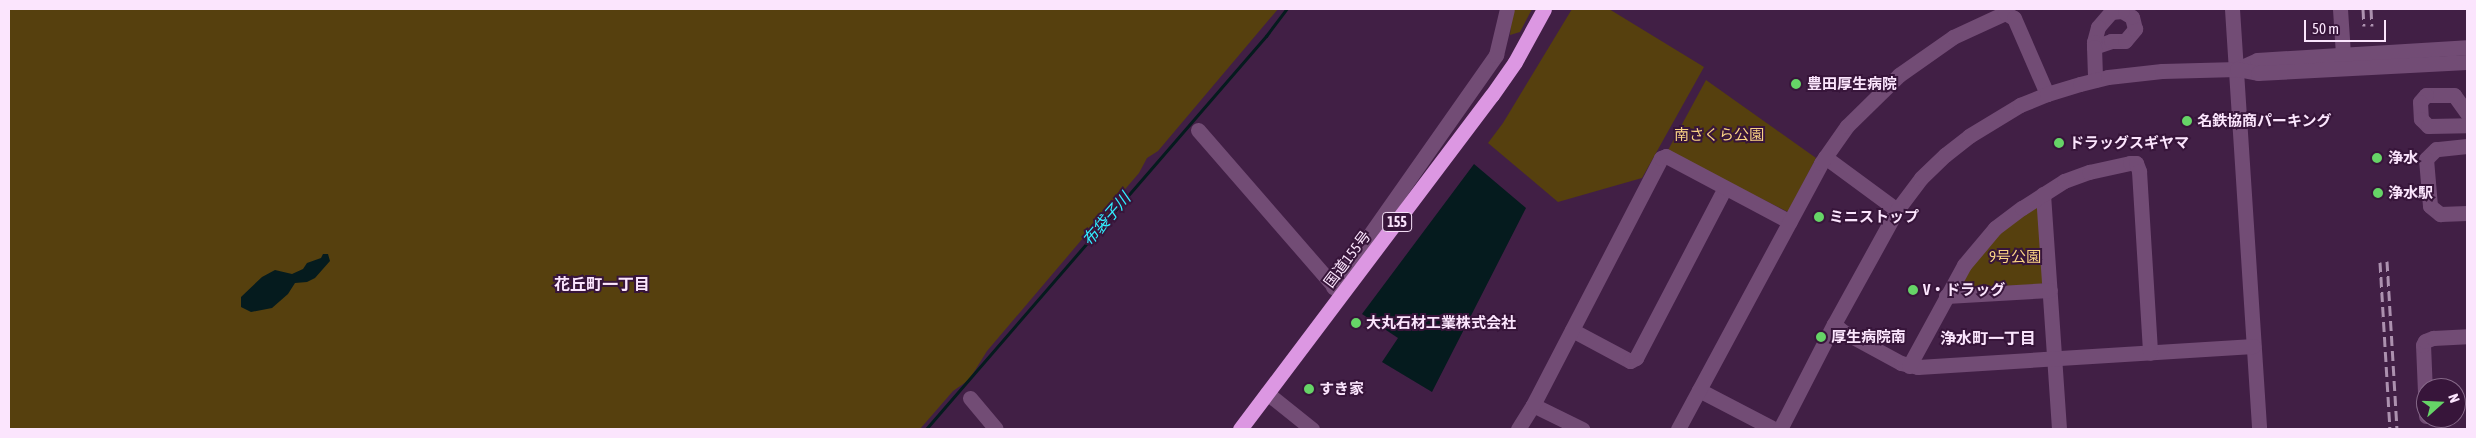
<!DOCTYPE html>
<html>
<head>
<meta charset="utf-8">
<style>
	body { margin:0 }
	#map { position:relative; width:2476px; height:438px; overflow:hidden; background:#411f45; font-family:"Asap Condensed","Noto Sans JP",sans-serif }
	div>[style] { position:absolute }
	.green>* { inset:0; background:#56400e }
	.water>* { inset:0; background:#051b1e }
	.stream>* { height:3px; margin:-1.5px; padding:0 1.5px; transform-origin:1.5px; border-radius:1.5px; background:#051b1e }
	.minor>* { height:15px; margin:-7.5px; padding:0 7.5px; transform-origin:7.5px; border-radius:7.5px; background:#724c75 }
	.highway>* { height:15px; margin:-7.5px; padding:0 7.5px; transform-origin:7.5px; border-radius:7.5px; background:#dc97e2 }
	.rail>* { height:3px; margin-top:-1.5px; transform-origin:0; background:repeating-linear-gradient(90deg,#ac91af 0 10px,transparent 0 15px) }
	.dots>* { width:14px; height:14px; translate:-50% -50%; box-sizing:border-box; border:2px solid #37153a; border-radius:50% }
	span { translate:-50% -50%; white-space:nowrap; text-align:center; line-height:1.15; -webkit-text-stroke:4px #37153a; paint-order:stroke }
	.shield-label span { padding:1px 4px; background:#37153a; border:1px solid; border-radius:4px; -webkit-text-stroke-width:0 }
	.shield-label { font-size:14px; color:#fbe5fd; font-weight:700 }
	.poi-label { font-size:15px; color:#fbe5fd; font-weight:700 }
	.left { translate:0 -50%; text-align:left }
	.park-label { font-size:15px; color:#fad385 }
	.street-label { font-size:15px; color:#fbe5fd }
	.water-label { font-size:16px; color:#31efff; font-style:italic }
	.neighbourhood-label { font-size:16px; color:#fbe5fd; font-weight:700 }
	.frame { position:absolute; inset:0; border:10px solid #fbe5fd; pointer-events:none }
	.north { position:absolute; left:2416px; top:378px; width:50px; height:50px; box-sizing:border-box; background:#37153a; border:1px solid #856888; border-radius:50%; rotate:70deg; font-size:14px; font-weight:700; line-height:20px; text-align:center; color:#fbe5fd }
	.north::after { content:''; display:block; margin:auto; width:18px; height:22px; background:#66d467; clip-path:polygon(50% 0,100% 100%,50% 72%,0 100%) }
	.scale { position:absolute; left:2304px; top:20px; width:82px; height:22px; box-sizing:border-box; border:2px solid #fbe5fd; border-top:0; padding-left:6px; font-size:15px; line-height:18px; white-space:nowrap; color:#fbe5fd; -webkit-text-stroke:4px #37153a; paint-order:stroke }
</style>
</head>
<body>
<div id="map">
	<div class="green">
		<div style="clip-path:polygon(9px 9px,1278px 9px,1158px 151px,1147px 158px,1139px 173px,1114px 202px,1111px 212px,1095px 224px,987px 351px,969px 380px,953px 391px,920px 429px,9px 429px)"></div>
		<div style="clip-path:polygon(1513px 9px,1532px 9px,1520px 32px,1510px 35px)"></div>
		<div style="clip-path:polygon(1572px 9px,1609px 9px,1704px 67px,1642px 178px,1558px 202px,1488px 143px,1503px 123px)"></div>
		<div style="clip-path:polygon(1706px 80px,1816px 158px,1788px 212px,1667px 152px)"></div>
		<div style="clip-path:polygon(2033px 206px,2041px 210px,2045px 280px,2041px 284px,1967px 288px,1960px 284px,1983px 249px,2014px 218px)"></div>
	</div>
	<div class="water">
		<div style="clip-path:polygon(1474px 164px,1526px 208px,1432px 392px,1382px 362px,1398px 338px,1362px 314px)"></div>
		<div style="clip-path:polygon(323px 254px,328px 254px,330px 261px,315px 278px,307px 282px,295px 283px,288px 294px,272px 308px,251px 312px,241px 307px,241px 297px,262px 277px,275px 270px,292px 274px,303px 269px,307px 263px,321px 258px)"></div>
	</div>
	<div class="stream">
		<div style="left:926px;top:429px;width:520px;rotate:-49.14deg"></div>
		<div style="left:1266px;top:36px;width:34px;rotate:-53deg"></div>
	</div>
	<div class="minor">
		<div style="left:2232px;top:9px;width:421px;rotate:86.3deg"></div>
		<div style="left:2340px;top:9px;width:45px;rotate:86.2deg"></div>
		<div style="left:2094px;top:47px;width:18px;rotate:-19deg"></div>
		<div style="left:2111px;top:41px;width:14px"></div>
		<div style="left:2125px;top:41px;width:16px;rotate:-50deg"></div>
		<div style="left:2135px;top:29px;width:12px;rotate:-104deg"></div>
		<div style="left:2132px;top:17px;width:12px;rotate:-149deg"></div>
		<div style="left:2122px;top:11px;width:11px;rotate:175deg"></div>
		<div style="left:2111px;top:12px;width:20px;rotate:131deg"></div>
		<div style="left:2098px;top:27px;width:16px;rotate:105deg"></div>
		<div style="left:2094px;top:42px;width:5px;rotate:90deg"></div>
		<div style="left:2094px;top:47px;width:33px;rotate:88deg"></div>
		<div style="left:2237px;top:69px;width:22px;rotate:-24deg"></div>
		<div style="left:2257px;top:60px;width:210px;rotate:-3.5deg"></div>
		<div style="left:2467px;top:113px;width:22px;rotate:-126deg"></div>
		<div style="left:2454px;top:95px;width:28px;rotate:180deg"></div>
		<div style="left:2426px;top:95px;width:9px;rotate:131deg"></div>
		<div style="left:2420px;top:102px;width:17px;rotate:87deg"></div>
		<div style="left:2421px;top:119px;width:10px;rotate:45deg"></div>
		<div style="left:2428px;top:126px;width:39px;rotate:-1deg"></div>
		<div style="left:1198px;top:130px;width:215px;rotate:49deg"></div>
		<div style="left:2467px;top:146px;width:31px;rotate:174deg"></div>
		<div style="left:2436px;top:149px;width:14px;rotate:135deg"></div>
		<div style="left:2426px;top:159px;width:47px;rotate:85.1deg"></div>
		<div style="left:2430px;top:206px;width:13px;rotate:39deg"></div>
		<div style="left:2440px;top:214px;width:27px;rotate:-2deg"></div>
		<div style="left:1825px;top:157px;width:89px;rotate:36.4deg"></div>
		<div style="left:2043px;top:194px;width:236px;rotate:86.1deg"></div>
		<div style="left:1333px;top:287px;width:284px;rotate:-54.9deg"></div>
		<div style="left:1496px;top:55px;width:47px;rotate:-76.6deg"></div>
		<div style="left:1946px;top:296px;width:104px;rotate:-3.3deg"></div>
		<div style="left:1834px;top:324px;width:11px;rotate:41deg"></div>
		<div style="left:1842px;top:331px;width:67px;rotate:28.5deg"></div>
		<div style="left:1901px;top:363px;width:17px;rotate:13deg"></div>
		<div style="left:1918px;top:367px;width:336px;rotate:-3.6deg"></div>
		<div style="left:1572px;top:330px;width:66px;rotate:28.1deg"></div>
		<div style="left:1630px;top:361px;width:7px;rotate:-27deg"></div>
		<div style="left:1636px;top:358px;width:192px;rotate:-62.4deg"></div>
		<div style="left:1909px;top:366px;width:115px;rotate:-61.4deg"></div>
		<div style="left:1964px;top:265px;width:48px;rotate:-50deg"></div>
		<div style="left:1995px;top:228px;width:34px;rotate:-37deg"></div>
		<div style="left:2022px;top:208px;width:50px;rotate:-32.7deg"></div>
		<div style="left:2064px;top:181px;width:27px;rotate:-20deg"></div>
		<div style="left:2089px;top:172px;width:42px;rotate:-12.4deg"></div>
		<div style="left:2130px;top:163px;width:6px"></div>
		<div style="left:2136px;top:163px;width:9px;rotate:69deg"></div>
		<div style="left:2139px;top:171px;width:182px;rotate:86.5deg"></div>
		<div style="left:1699px;top:390px;width:85px;rotate:27.5deg"></div>
		<div style="left:1267px;top:393px;width:58px;rotate:38.7deg"></div>
		<div style="left:970px;top:398px;width:40px;rotate:50deg"></div>
		<div style="left:1533px;top:405px;width:55px;rotate:26.1deg"></div>
		<div style="left:2426px;top:416px;width:71px;rotate:-92.4deg"></div>
		<div style="left:2423px;top:345px;width:4px;rotate:-63deg"></div>
		<div style="left:2425px;top:341px;width:9px;rotate:-21deg"></div>
		<div style="left:2433px;top:338px;width:34px;rotate:-3deg"></div>
		<div style="left:1518px;top:429px;width:28px;rotate:-58deg"></div>
		<div style="left:1533px;top:405px;width:278px;rotate:-62.6deg"></div>
		<div style="left:1661px;top:158px;width:5px;rotate:-22deg"></div>
		<div style="left:1666px;top:156px;width:140px;rotate:28deg"></div>
		<div style="left:1678px;top:429px;width:302px;rotate:-61.7deg"></div>
		<div style="left:1821px;top:163px;width:45px;rotate:-54.9deg"></div>
		<div style="left:1847px;top:126px;width:73px;rotate:-44.4deg"></div>
		<div style="left:1899px;top:75px;width:66px;rotate:-35.1deg"></div>
		<div style="left:1953px;top:37px;width:57px;rotate:-24.8deg"></div>
		<div style="left:2005px;top:13px;width:10px;rotate:29deg"></div>
		<div style="left:2014px;top:18px;width:83px;rotate:66.5deg"></div>
		<div style="left:1780px;top:429px;width:118px;rotate:-62.8deg"></div>
		<div style="left:1834px;top:324px;width:130px;rotate:-61.1deg"></div>
		<div style="left:1897px;top:210px;width:40px;rotate:-53deg"></div>
		<div style="left:1921px;top:178px;width:33px;rotate:-44deg"></div>
		<div style="left:1945px;top:155px;width:31px;rotate:-38deg"></div>
		<div style="left:1969px;top:136px;width:60px;rotate:-31.3deg"></div>
		<div style="left:2020px;top:105px;width:29px;rotate:-22deg"></div>
		<div style="left:2047px;top:94px;width:34px;rotate:-17deg"></div>
		<div style="left:2080px;top:84px;width:29px;rotate:-14deg"></div>
		<div style="left:2108px;top:77px;width:54px;rotate:-6.3deg"></div>
		<div style="left:2162px;top:71px;width:75px;rotate:-1.5deg"></div>
		<div style="left:2237px;top:69px;width:21px;rotate:11deg"></div>
		<div style="left:2258px;top:73px;width:209px;rotate:-3deg"></div>
	</div>
	<div class="highway">
		<div style="left:1240px;top:429px;width:418px;rotate:-53deg"></div>
		<div style="left:1492px;top:95px;width:40px;rotate:-55.1deg"></div>
		<div style="left:1515px;top:62px;width:60px;rotate:-61.3deg"></div>
	</div>
	<div class="rail">
		<div style="left:2363px;top:9px;width:17px;rotate:87deg"></div>
		<div style="left:2371px;top:9px;width:17px;rotate:87deg"></div>
		<div style="left:2387px;top:261px;width:168px;rotate:86.6deg"></div>
		<div style="left:2380px;top:262px;width:167px;rotate:86.6deg"></div>
	</div>
	<div class="dots">
		<div style="left:1796px;top:84px;background:#66d467"></div>
		<div style="left:2187px;top:121px;background:#66d467"></div>
		<div style="left:2059px;top:143px;background:#66d467"></div>
		<div style="left:2377px;top:158px;background:#66d467"></div>
		<div style="left:2378px;top:193px;background:#66d467"></div>
		<div style="left:1819px;top:217px;background:#66d467"></div>
		<div style="left:1913px;top:290px;background:#66d467"></div>
		<div style="left:1356px;top:323px;background:#66d467"></div>
		<div style="left:1821px;top:337px;background:#66d467"></div>
		<div style="left:1309px;top:389px;background:#66d467"></div>
	</div>
	<div class="shield-label">
		<span style="left:1397px;top:222px">155</span>
	</div>
	<div class="poi-label">
		<span class="left" style="left:1807px;top:84px">豊田厚生病院</span>
		<span class="left" style="left:2197px;top:121px">名鉄協商パーキング</span>
		<span class="left" style="left:2069px;top:143px">ドラッグスギヤマ</span>
		<span class="left" style="left:2388px;top:158px">浄水</span>
		<span class="left" style="left:2388px;top:193px">浄水駅</span>
		<span class="left" style="left:1829px;top:217px">ミニストップ</span>
		<span class="left" style="left:1923px;top:290px">V・ドラッグ</span>
		<span class="left" style="left:1366px;top:323px">大丸石材工業株式会社</span>
		<span class="left" style="left:1831px;top:337px">厚生病院南</span>
		<span class="left" style="left:1319px;top:389px">すき家</span>
	</div>
	<div class="park-label">
		<span style="left:1719px;top:135px">南さくら公園</span>
		<span style="left:2015px;top:257px">9号公園</span>
	</div>
	<div class="street-label">
		<span style="left:1347px;top:259px;rotate:-53deg">国道155号</span>
	</div>
	<div class="water-label">
		<span style="left:1106px;top:219px;rotate:-49deg">布袋子川</span>
	</div>
	<div class="neighbourhood-label">
		<span style="left:602px;top:284px">花丘町一丁目</span>
		<span style="left:1988px;top:338px">浄水町一丁目</span>
	</div>
	<div class="frame"></div>
	<div class="north">N</div>
	<div class="scale">50 m</div>
</div>
</body>
</html>
